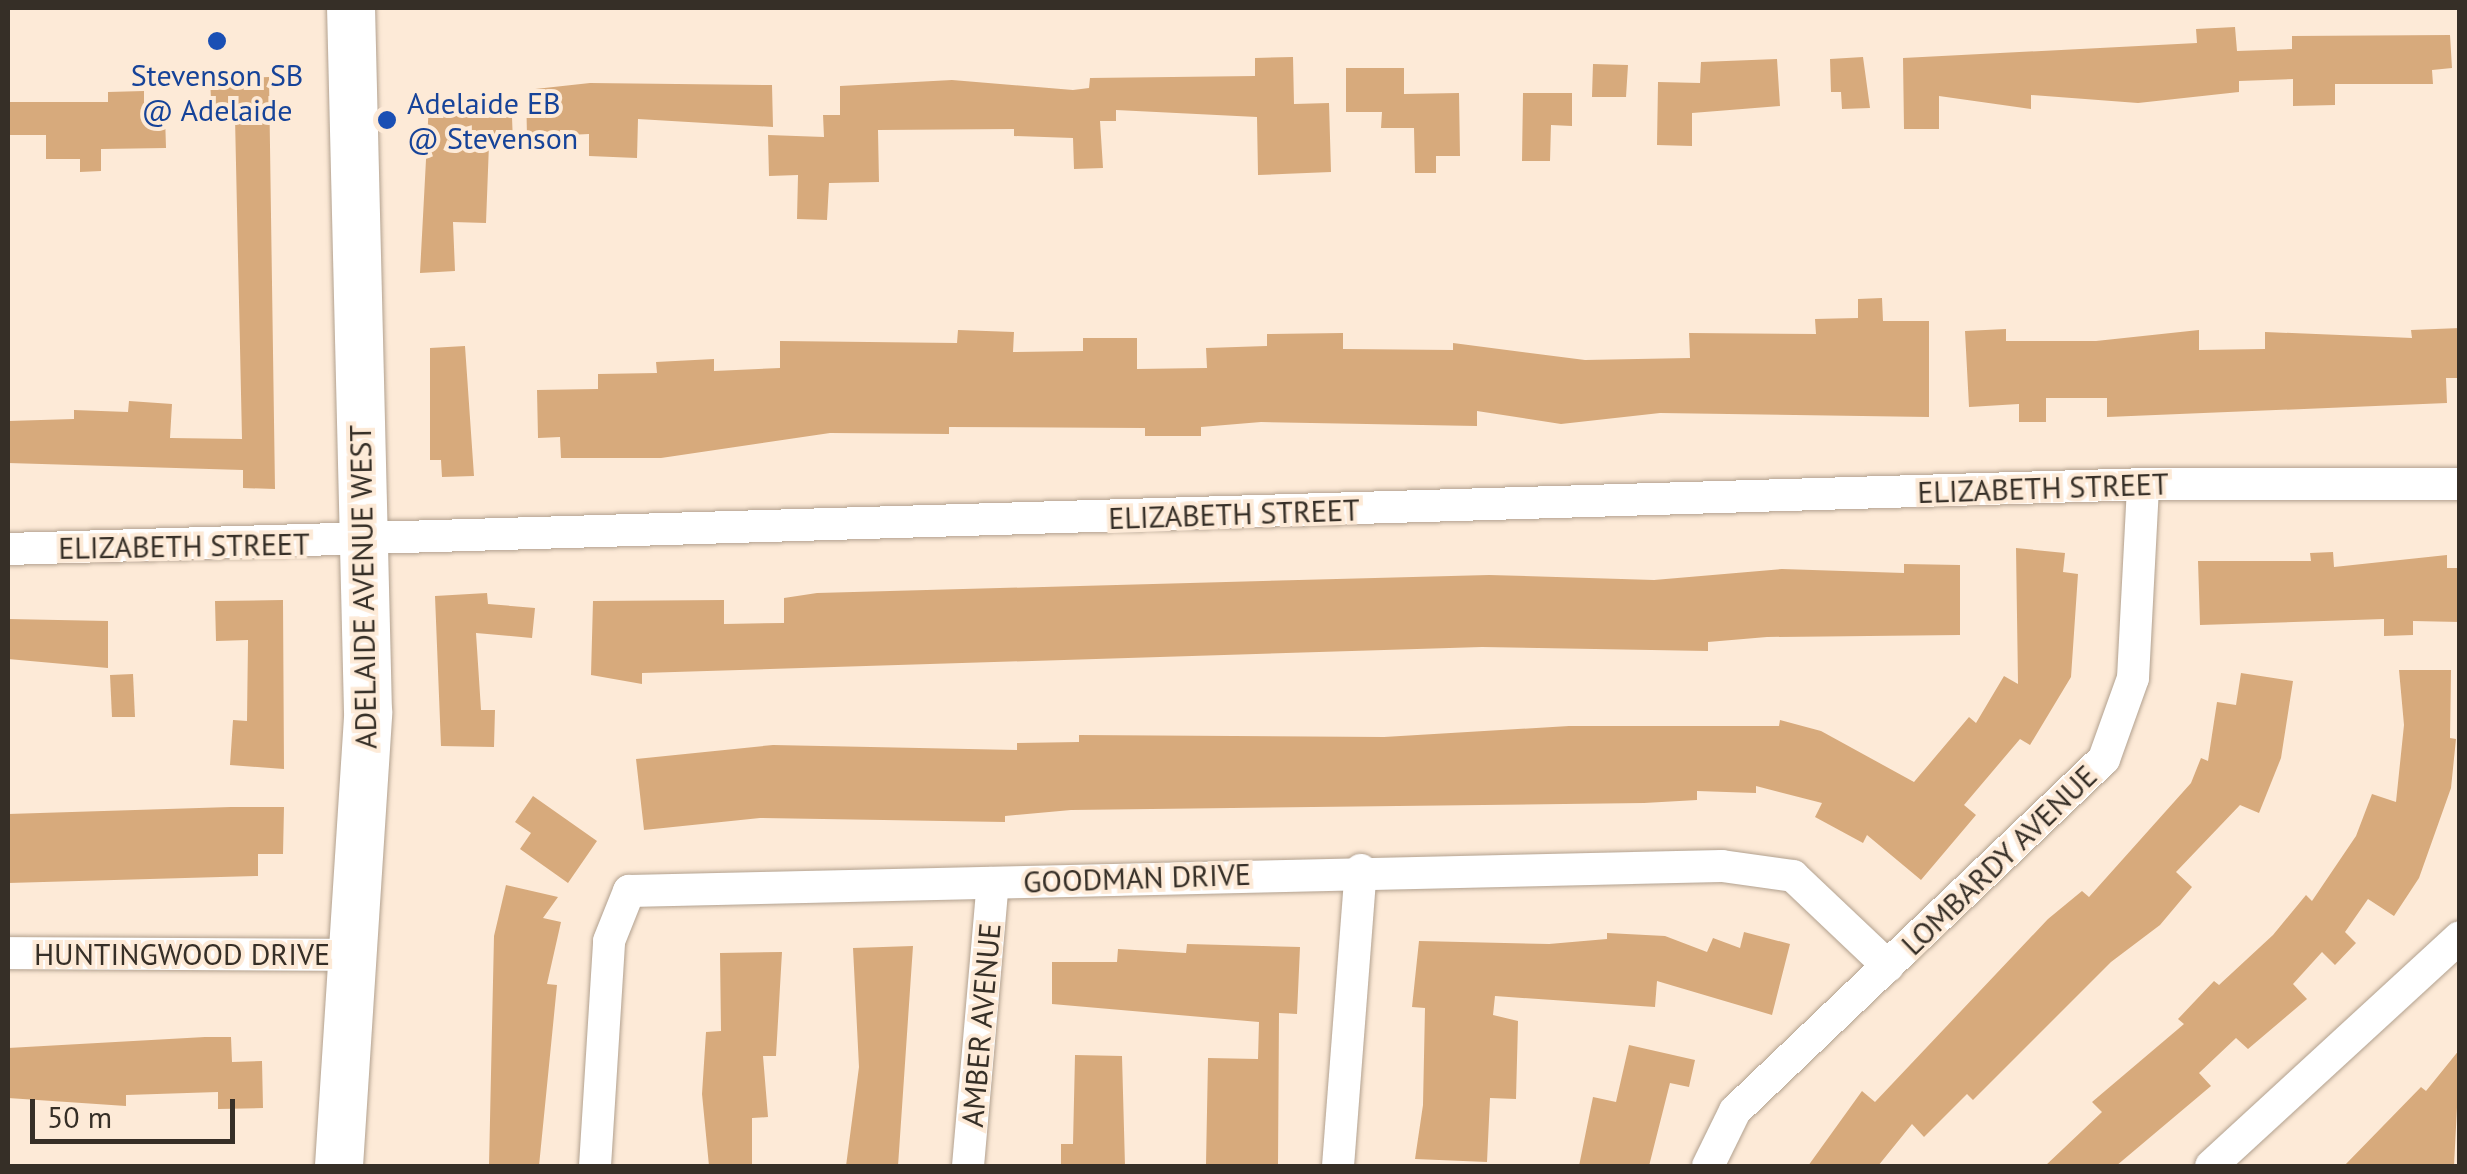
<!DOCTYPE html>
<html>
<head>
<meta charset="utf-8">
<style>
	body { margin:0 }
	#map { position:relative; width:2467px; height:1174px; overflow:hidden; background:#fdead7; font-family:"PT Sans",sans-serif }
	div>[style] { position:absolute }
	.building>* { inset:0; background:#d7aa7c }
	.roads { filter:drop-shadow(0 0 2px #b2a18f) drop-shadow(0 0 2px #b2a18f) }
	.minor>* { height:32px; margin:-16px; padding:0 16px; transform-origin:16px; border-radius:16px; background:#fff }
	.secondary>* { height:48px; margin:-24px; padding:0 24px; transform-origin:24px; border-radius:24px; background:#fff }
	.dots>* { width:28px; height:28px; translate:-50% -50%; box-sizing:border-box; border:5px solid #fdead7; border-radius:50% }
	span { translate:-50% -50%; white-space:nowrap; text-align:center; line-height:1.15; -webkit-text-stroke:8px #fdead7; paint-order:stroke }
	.transit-label { font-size:30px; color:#164399 }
	.left { translate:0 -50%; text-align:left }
	.street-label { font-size:30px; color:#362f27 }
	.frame { position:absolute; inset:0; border:10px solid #362f27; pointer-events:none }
	.scale { position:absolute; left:30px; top:1099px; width:205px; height:45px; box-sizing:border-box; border:5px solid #362f27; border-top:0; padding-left:12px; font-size:30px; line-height:35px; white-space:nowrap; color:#362f27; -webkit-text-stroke:8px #fdead7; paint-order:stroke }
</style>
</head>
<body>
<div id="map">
	<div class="building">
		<div style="clip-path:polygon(2235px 27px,2237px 51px,2292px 49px,2292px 36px,2450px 35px,2452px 68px,2432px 70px,2433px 84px,2335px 84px,2335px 105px,2293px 106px,2293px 79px,2239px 81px,2239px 92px,2138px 103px,2031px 95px,2031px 109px,1939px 96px,1939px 129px,1904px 129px,1903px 58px,2197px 43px,2196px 29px)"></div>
		<div style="clip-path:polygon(1293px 57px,1294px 104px,1329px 103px,1331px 172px,1258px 175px,1257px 117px,1116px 110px,1116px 121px,1100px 121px,1103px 168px,1074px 169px,1073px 138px,1014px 136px,1014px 129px,878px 130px,879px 182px,829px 183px,827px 220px,797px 219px,798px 175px,769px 176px,768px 135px,824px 137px,823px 115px,840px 115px,840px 86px,952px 80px,1073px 90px,1089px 88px,1090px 78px,1255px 76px,1255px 58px)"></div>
		<div style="clip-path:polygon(1863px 57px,1870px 108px,1842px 109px,1841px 92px,1831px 92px,1830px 59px)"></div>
		<div style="clip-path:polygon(1777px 59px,1780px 106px,1692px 113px,1692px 146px,1657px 145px,1658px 82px,1700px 83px,1701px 62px)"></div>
		<div style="clip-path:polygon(1593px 64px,1628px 65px,1626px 97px,1592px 97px)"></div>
		<div style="clip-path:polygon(1346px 68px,1404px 68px,1404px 94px,1459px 93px,1460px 156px,1436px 156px,1436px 173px,1415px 173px,1414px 128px,1381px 128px,1382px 112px,1346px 112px)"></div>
		<div style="clip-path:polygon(269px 77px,275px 489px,243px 488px,243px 470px,8px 463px,8px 421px,74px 419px,74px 410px,128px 412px,129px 401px,172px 404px,170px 438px,242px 439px,235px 118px,212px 119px,210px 79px)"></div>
		<div style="clip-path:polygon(590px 83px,772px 85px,773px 127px,638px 119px,637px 158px,589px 156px,589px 134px,527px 137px,526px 90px)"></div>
		<div style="clip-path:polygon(144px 91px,144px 116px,165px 115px,166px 148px,101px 149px,101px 171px,80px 172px,80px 159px,46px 159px,46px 135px,8px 135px,8px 102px,108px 102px,108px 92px)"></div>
		<div style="clip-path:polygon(1523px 93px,1572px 93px,1572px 126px,1551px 125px,1550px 161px,1522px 161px)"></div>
		<div style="clip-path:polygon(477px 102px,478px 118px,512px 117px,513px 143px,489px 144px,486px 223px,453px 222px,455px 271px,420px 273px,429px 103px)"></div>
		<div style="clip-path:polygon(1882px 298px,1883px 321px,1929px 321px,1929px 417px,1660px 413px,1561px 424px,1477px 411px,1477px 426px,1261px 422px,1201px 427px,1201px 436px,1145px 436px,1145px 428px,949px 427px,949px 434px,830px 433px,661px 458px,561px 458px,560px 437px,538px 438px,537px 390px,598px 389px,598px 374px,657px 373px,656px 362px,714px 359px,714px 371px,780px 368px,780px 341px,957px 343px,958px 330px,1014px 332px,1013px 352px,1083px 351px,1083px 338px,1137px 338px,1137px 369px,1207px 368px,1206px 348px,1267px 346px,1267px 334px,1343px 333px,1343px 349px,1453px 350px,1453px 343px,1585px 360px,1690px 358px,1689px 333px,1816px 334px,1815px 319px,1858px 318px,1858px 299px)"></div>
		<div style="clip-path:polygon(2460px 328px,2460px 378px,2446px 378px,2447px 403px,2107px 417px,2107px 398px,2046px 398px,2046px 422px,2019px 422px,2019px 404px,1969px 407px,1965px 331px,2006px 329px,2006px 341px,2096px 341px,2199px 330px,2199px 350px,2265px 349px,2265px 332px,2412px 338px,2411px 330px)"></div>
		<div style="clip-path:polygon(465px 346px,474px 476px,442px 477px,441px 460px,430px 460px,430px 348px)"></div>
		<div style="clip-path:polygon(2016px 548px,2065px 553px,2063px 572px,2078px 574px,2071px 677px,2030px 745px,2020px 739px,1964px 805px,1976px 815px,1921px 880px,1867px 835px,1863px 843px,1815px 817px,1822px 803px,1756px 786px,1756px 793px,1697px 791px,1697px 800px,1644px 803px,1071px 810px,1005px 816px,1005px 822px,760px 818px,644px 830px,636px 759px,773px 745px,1017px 750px,1017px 743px,1079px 742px,1079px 735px,1384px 737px,1569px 726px,1779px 726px,1780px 720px,1821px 731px,1914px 782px,1969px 717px,1976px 723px,2004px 676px,2018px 684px)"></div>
		<div style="clip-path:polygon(2333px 552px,2334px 567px,2447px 555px,2447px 568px,2460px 568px,2460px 622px,2413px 621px,2413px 635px,2384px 636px,2384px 619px,2200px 625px,2198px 561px,2311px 561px,2310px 553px)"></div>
		<div style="clip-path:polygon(1904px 564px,1960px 565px,1960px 635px,1767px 637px,1708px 642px,1708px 651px,1482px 647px,642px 673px,642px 684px,591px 675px,593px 601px,724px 600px,724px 624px,784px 623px,784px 598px,817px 593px,1489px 575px,1654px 580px,1782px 569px,1904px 573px)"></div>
		<div style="clip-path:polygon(487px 593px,488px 604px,535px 608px,532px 638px,476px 633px,481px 710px,495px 710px,494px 747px,441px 746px,435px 596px)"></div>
		<div style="clip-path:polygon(283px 600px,284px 769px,230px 765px,233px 720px,247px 721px,248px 640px,216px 641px,215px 601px)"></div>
		<div style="clip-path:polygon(8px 619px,108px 621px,108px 668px,8px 659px)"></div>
		<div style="clip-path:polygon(2399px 670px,2451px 670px,2450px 738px,2456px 739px,2451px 788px,2419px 878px,2394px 916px,2368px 899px,2345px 932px,2356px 943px,2335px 965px,2322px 952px,2293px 984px,2307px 999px,2248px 1049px,2236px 1038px,2199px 1073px,2211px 1086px,2116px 1166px,2045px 1166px,2102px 1112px,2092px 1102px,2184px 1024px,2178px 1019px,2214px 981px,2219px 985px,2273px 935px,2306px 895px,2312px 901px,2356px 836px,2372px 794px,2396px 802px,2404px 725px)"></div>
		<div style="clip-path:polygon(2241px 673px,2293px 681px,2281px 758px,2259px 813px,2240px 805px,2176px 872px,2192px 887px,2160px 925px,2111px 962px,1973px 1100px,1967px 1094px,1924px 1137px,1912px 1124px,1878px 1166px,1808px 1166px,1862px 1091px,1875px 1102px,2048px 919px,2082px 891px,2089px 897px,2191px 783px,2201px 758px,2208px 761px,2217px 702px,2236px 705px)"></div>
		<div style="clip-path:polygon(133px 674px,135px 717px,112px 717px,110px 675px)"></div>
		<div style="clip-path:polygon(533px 796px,597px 841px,568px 883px,520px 849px,531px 833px,515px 822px)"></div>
		<div style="clip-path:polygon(231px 807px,284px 807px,283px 854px,258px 854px,258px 876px,8px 883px,8px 814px)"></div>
		<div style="clip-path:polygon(506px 885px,558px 897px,543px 918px,561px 922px,547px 984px,557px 985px,539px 1166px,489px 1166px,494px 936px)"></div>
		<div style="clip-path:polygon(1744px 932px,1790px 944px,1772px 1015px,1657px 981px,1655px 1007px,1495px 996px,1493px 1015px,1518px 1021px,1516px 1099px,1490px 1098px,1487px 1162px,1415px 1159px,1423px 1105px,1425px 1008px,1412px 1007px,1419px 941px,1549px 944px,1607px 939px,1607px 933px,1665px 936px,1707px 952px,1713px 938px,1740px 948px)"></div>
		<div style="clip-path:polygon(1187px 944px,1300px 947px,1297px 1014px,1279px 1013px,1278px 1166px,1206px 1164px,1208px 1058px,1258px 1059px,1259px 1022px,1052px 1004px,1052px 962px,1117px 962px,1118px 949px,1186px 953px)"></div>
		<div style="clip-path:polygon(913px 946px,898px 1166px,846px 1166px,859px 1067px,853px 948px)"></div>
		<div style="clip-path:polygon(782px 952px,776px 1056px,763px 1056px,768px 1117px,752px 1118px,752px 1166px,709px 1166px,702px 1094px,706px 1032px,721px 1031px,720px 953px)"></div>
		<div style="clip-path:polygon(205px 1037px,231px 1037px,232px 1062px,262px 1061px,263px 1108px,218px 1109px,218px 1092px,126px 1095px,126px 1106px,8px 1098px,8px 1048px)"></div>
		<div style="clip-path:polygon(1629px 1045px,1695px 1060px,1689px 1087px,1670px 1083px,1649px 1166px,1579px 1166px,1593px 1097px,1616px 1102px)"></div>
		<div style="clip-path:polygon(2460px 1049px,2454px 1166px,2344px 1166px,2421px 1087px,2426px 1091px)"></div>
		<div style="clip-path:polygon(1075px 1055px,1122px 1056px,1125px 1166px,1061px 1166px,1061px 1144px,1073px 1144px)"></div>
	</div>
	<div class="roads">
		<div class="minor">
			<div style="left:8px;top:549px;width:2136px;rotate:-1.74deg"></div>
			<div style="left:2143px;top:484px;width:317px"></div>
			<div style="left:8px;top:953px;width:348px;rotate:0.3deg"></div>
			<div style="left:595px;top:1166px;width:225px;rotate:-86.4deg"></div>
			<div style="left:609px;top:941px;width:54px;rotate:-68.2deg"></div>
			<div style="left:629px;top:891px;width:1093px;rotate:-1.31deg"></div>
			<div style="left:1722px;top:866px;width:72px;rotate:8deg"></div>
			<div style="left:1793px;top:876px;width:131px;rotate:43.5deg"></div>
			<div style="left:968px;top:1166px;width:284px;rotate:-85deg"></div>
			<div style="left:1338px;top:1166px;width:297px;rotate:-85.6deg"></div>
			<div style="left:1708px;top:1166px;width:61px;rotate:-63.9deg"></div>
			<div style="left:1735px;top:1111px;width:510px;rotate:-43.65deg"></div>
			<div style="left:2104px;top:759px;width:86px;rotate:-70.3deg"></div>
			<div style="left:2133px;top:678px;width:194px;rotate:-87deg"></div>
			<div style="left:2211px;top:1166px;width:338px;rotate:-42.6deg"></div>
		</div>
		<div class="secondary">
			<div style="left:339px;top:1166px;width:455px;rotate:-86.3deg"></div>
			<div style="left:368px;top:712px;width:704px;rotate:-91.38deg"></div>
		</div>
	</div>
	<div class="dots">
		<div style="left:217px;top:41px;background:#1a4fb4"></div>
		<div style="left:387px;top:120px;background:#1a4fb4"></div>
	</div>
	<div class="transit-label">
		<span style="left:217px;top:92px">Stevenson SB<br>@ Adelaide</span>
		<span class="left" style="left:407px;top:120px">Adelaide EB<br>@ Stevenson</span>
	</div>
	<div class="street-label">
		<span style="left:2043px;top:488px;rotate:-2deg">ELIZABETH STREET</span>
		<span style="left:1234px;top:514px;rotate:-2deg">ELIZABETH STREET</span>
		<span style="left:184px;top:546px;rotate:-1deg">ELIZABETH STREET</span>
		<span style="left:363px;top:587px;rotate:-91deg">ADELAIDE AVENUE WEST</span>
		<span style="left:1999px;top:860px;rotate:-44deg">LOMBARDY AVENUE</span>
		<span style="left:1137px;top:878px;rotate:-2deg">GOODMAN DRIVE</span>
		<span style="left:182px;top:954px">HUNTINGWOOD DRIVE</span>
		<span style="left:981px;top:1025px;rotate:-85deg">AMBER AVENUE</span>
	</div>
	<div class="frame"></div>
	<div class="scale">50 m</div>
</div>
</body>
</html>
